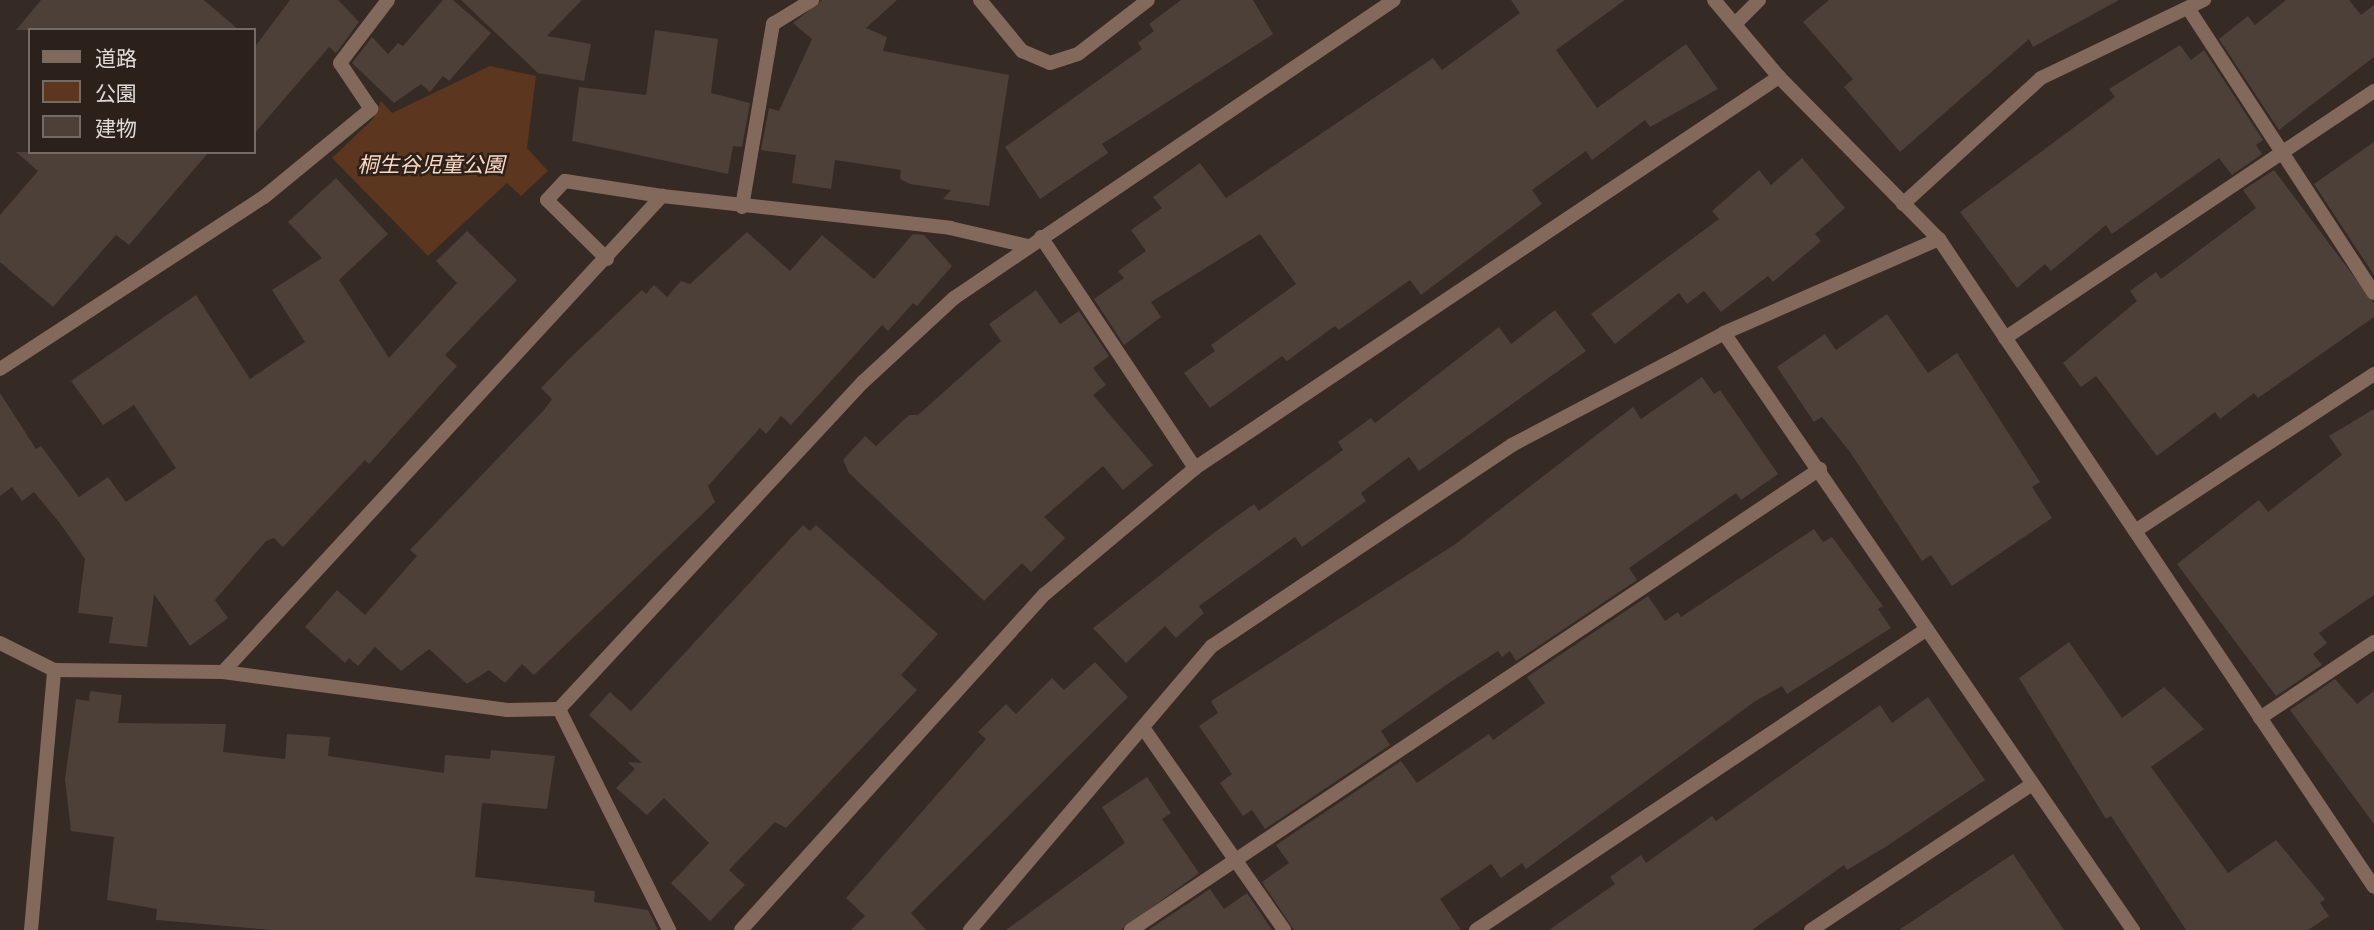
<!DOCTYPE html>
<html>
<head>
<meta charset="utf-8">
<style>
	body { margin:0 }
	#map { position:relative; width:2374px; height:930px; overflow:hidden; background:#362a24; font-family:"Crimson Pro","Noto Sans JP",serif }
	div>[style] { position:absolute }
	.green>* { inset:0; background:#5c361f }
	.building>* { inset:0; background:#4c4039 }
	.minor>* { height:14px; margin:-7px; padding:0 7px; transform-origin:7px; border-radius:7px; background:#83695b }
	span { translate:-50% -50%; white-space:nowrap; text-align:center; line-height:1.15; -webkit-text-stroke:5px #2c211a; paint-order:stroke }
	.park-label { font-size:21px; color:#fbd8c4; font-style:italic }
	.legend { position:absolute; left:28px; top:28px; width:228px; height:126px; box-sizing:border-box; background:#2c211a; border:2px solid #756b65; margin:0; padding:9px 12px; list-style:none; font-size:21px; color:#e2dad6 }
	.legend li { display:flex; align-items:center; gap:14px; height:35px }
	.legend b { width:35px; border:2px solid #756b65 }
</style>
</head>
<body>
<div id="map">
	<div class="green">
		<div style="clip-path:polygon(490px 66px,536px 76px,527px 148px,548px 171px,521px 196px,507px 183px,428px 256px,332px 158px,373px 119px,381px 101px,392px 113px)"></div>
	</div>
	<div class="building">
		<div style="clip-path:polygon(41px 0,204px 0,239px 30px,16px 30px)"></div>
		<div style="clip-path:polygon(290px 0,338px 0,359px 22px,336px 53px,329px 47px,254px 134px,254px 48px)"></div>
		<div style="clip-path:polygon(443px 0,453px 0,491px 33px,449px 81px,443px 76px,430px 92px,421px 84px,394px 103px,352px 63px,372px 37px,388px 54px,398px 43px,403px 46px)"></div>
		<div style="clip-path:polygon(461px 0,582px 0,547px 36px,591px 44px,584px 81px,538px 73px)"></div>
		<div style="clip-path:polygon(822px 0,897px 0,866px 28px,887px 37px,883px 51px,1009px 75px,989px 206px,943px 199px,951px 190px,910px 184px,900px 179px,901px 170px,835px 160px,831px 189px,792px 183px,796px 155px,761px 150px,769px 108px,779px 111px,812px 39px,793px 23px)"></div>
		<div style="clip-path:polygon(1181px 0,1253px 0,1273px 34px,1102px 144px,1108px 153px,1040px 199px,1005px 147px,1142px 49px,1138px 43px,1154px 31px,1149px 24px)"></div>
		<div style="clip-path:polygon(1511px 0,1625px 0,1556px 50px,1597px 108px,1686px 44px,1718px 89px,1650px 127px,1645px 120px,1592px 160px,1586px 151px,1532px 190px,1542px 204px,1421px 295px,1410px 280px,1339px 330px,1335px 326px,1287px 361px,1282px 356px,1210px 408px,1184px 373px,1215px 351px,1211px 345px,1296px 284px,1260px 234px,1151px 302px,1161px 317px,1124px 345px,1094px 299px,1124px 278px,1118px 271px,1146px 251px,1131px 230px,1162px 208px,1153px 197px,1200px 163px,1226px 198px,1433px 58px,1442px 70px,1520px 13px)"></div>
		<div style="clip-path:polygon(1829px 0,2119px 0,2033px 47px,2029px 39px,1900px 152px,1844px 87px,1853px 79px,1803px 22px)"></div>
		<div style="clip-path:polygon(2286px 0,2349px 0,2361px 15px,2374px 5px,2374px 57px,2279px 130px,2219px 39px,2248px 16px,2255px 25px)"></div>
		<div style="clip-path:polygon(655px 30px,718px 39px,711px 93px,750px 103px,742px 147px,733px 146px,728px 174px,572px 141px,579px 87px,646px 95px)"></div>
		<div style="clip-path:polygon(2180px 45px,2191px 60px,2204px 50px,2263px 140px,2256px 145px,2262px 154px,2232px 175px,2219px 158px,2112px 234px,2106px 225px,2051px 271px,2045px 264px,2017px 288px,1960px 212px,2115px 97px,2109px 89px)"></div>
		<div style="clip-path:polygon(2374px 142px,2374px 275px,2314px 184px)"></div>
		<div style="clip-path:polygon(16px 152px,209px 152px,129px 245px,116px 235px,53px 307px,0 262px,0 215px,38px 171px)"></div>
		<div style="clip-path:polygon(1802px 158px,1845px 208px,1815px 234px,1821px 241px,1773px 282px,1768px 276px,1721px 312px,1704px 291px,1687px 304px,1679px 293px,1615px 344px,1591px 314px,1719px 219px,1712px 211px,1759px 170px,1771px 185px)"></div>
		<div style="clip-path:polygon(2274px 170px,2374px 303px,2374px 317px,2258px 398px,2254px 393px,2220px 419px,2215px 412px,2157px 456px,2096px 376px,2081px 387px,2063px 363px,2137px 301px,2130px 291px,2156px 272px,2161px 279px,2256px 208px,2243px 190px)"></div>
		<div style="clip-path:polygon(336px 178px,388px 234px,339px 280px,389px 358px,457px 283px,436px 261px,467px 231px,517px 280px,445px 355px,457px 366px,369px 464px,365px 460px,283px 547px,274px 538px,266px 541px,215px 600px,228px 618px,190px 646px,154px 594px,147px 647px,109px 643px,113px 617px,78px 613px,85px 559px,59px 522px,34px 492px,22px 501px,12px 487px,0 496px,0 393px,36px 449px,41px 446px,79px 497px,108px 477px,126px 502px,176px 468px,134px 405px,103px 425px,71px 381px,196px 295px,250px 379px,305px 342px,272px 290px,322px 258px,288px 222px)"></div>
		<div style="clip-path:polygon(747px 232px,790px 271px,822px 235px,874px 279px,913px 234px,924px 235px,952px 266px,917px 306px,913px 303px,888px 331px,882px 325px,791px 425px,781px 416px,766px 434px,760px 428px,708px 486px,715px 502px,534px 675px,522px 664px,505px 683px,489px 670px,467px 684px,429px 649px,401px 671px,375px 647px,358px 666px,349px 658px,345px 663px,305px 627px,337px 590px,365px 615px,417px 556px,410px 550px,544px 410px,552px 399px,541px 388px,571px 357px,642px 290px,646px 294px,654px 285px,667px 297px,681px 281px,690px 284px)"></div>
		<div style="clip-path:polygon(1036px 290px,1060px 324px,1079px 311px,1109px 356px,1093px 368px,1106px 385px,1093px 395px,1153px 465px,1123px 490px,1103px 466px,1044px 517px,1065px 538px,1031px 572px,1022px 563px,984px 601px,849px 473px,843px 460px,865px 436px,876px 446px,909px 415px,918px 415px,1001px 341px,989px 324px)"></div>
		<div style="clip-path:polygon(1555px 310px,1586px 351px,1419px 471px,1409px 457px,1361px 493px,1366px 501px,1302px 547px,1295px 537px,1199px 606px,1204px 613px,1176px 638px,1165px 626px,1126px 663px,1093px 628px,1215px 532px,1254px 504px,1259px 511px,1343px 450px,1338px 442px,1371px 418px,1375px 423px,1499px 327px,1511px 344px)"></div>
		<div style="clip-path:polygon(1887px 314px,1928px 373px,1957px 353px,2040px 482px,2032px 487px,2052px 518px,1952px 586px,1931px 555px,1922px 561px,1850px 452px,1822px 417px,1814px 422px,1777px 367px,1825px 334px,1836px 350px)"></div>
		<div style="clip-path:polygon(1702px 377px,1714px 394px,1720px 390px,1778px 474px,1741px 500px,1736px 493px,1629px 568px,1637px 580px,1516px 661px,1510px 651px,1502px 657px,1498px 651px,1446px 685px,1381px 731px,1390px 745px,1265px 829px,1252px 810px,1243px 816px,1220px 783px,1232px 774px,1199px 726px,1218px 713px,1211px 701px,1454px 545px,1633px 407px,1641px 419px)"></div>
		<div style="clip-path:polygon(2374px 409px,2374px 595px,2319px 633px,2327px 643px,2313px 654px,2322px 665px,2276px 696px,2177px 564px,2259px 500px,2268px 512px,2342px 455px,2329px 436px)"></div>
		<div style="clip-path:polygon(803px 525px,810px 531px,816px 525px,938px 634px,901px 675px,917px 690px,786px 828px,775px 822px,729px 870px,745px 885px,710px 921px,671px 883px,709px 843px,664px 798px,647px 815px,616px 788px,635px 769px,628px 762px,642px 763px,589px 715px,610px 692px,631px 711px)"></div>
		<div style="clip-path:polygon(1814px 529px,1823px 542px,1832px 537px,1883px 606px,1878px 609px,1891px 628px,1787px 694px,1782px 686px,1754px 702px,1526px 869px,1522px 863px,1501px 878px,1491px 864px,1440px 899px,1461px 930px,1294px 930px,1262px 882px,1289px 863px,1276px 845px,1401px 761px,1417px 783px,1489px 734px,1493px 740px,1545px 703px,1527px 677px,1648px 596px,1665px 621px,1678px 612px,1681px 617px)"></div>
		<div style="clip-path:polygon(2069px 642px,2122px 718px,2164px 687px,2204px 729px,2151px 767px,2228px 873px,2276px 840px,2325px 899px,2320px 903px,2329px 916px,2308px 930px,2186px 930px,2111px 816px,2106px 819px,2019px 678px)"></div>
		<div style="clip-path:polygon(1095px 662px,1128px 697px,911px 913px,926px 930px,851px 930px,865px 916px,846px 898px,986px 739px,978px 732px,1006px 704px,1016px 714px,1052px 678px,1064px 690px)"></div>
		<div style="clip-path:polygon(2335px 679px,2357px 704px,2374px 691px,2374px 824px,2290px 710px)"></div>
		<div style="clip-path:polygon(90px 691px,122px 695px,118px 723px,226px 724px,223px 752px,285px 759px,287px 734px,330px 737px,328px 756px,444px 773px,445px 755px,490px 759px,491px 750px,555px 756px,547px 809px,482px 803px,475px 877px,595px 891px,594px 902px,648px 910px,658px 930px,272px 930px,156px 920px,157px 909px,107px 900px,114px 837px,71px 831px,65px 779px,76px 699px,89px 701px)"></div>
		<div style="clip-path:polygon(1928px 697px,1985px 780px,1887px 846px,1847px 870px,1844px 865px,1752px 930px,1549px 930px,1615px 884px,1610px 877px,1641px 855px,1646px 863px,1712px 816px,1716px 821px,1880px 705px,1892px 723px)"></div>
		<div style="clip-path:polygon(1147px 777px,1171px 813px,1162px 819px,1199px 873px,1121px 930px,1006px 930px,1125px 843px,1102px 807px)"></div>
		<div style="clip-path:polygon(2013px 854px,2064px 930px,1899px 930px)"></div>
		<div style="clip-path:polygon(1210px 889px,1224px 909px,1247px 893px,1272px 930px,1148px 930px)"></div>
	</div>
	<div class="minor">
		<div style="left:980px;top:0;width:66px;rotate:50.5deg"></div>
		<div style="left:1022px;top:51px;width:30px;rotate:23deg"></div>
		<div style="left:1050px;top:63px;width:29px;rotate:-18deg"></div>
		<div style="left:1078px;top:54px;width:88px;rotate:-37.6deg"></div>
		<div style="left:1714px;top:0;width:101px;rotate:49.8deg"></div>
		<div style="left:1779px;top:77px;width:228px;rotate:45.4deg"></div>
		<div style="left:1939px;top:239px;width:780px;rotate:56.13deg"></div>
		<div style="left:2188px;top:8px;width:340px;rotate:56.9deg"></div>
		<div style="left:1735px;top:24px;width:34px;rotate:-45deg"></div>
		<div style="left:1903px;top:204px;width:187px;rotate:-42.4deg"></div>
		<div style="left:2041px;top:78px;width:181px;rotate:-25.6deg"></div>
		<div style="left:742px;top:207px;width:186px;rotate:-80.4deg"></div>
		<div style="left:773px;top:24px;width:46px;rotate:-31.6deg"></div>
		<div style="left:1041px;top:237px;width:278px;rotate:56.3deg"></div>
		<div style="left:607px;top:259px;width:84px;rotate:-135.5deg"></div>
		<div style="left:547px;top:200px;width:26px;rotate:-47deg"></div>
		<div style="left:565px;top:181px;width:98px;rotate:8.8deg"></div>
		<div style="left:1724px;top:333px;width:724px;rotate:55.59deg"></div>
		<div style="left:2005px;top:338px;width:444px;rotate:-33.8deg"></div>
		<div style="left:0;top:369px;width:315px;rotate:-33.1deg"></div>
		<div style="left:264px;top:197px;width:139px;rotate:-39.4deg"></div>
		<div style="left:371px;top:109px;width:55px;rotate:-124deg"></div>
		<div style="left:340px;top:63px;width:79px;rotate:-52.7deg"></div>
		<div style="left:2135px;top:531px;width:286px;rotate:-33.3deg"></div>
		<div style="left:0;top:643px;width:60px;rotate:26.6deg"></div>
		<div style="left:54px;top:670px;width:169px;rotate:0.7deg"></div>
		<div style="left:223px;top:672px;width:287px;rotate:7.6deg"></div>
		<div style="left:507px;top:710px;width:52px;rotate:-1.1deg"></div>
		<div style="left:559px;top:709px;width:247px;rotate:63.5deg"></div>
		<div style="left:223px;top:672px;width:648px;rotate:-47.32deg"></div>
		<div style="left:662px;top:196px;width:290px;rotate:6.3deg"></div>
		<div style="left:950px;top:228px;width:80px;rotate:13deg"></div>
		<div style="left:559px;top:709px;width:446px;rotate:-47.1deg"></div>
		<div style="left:863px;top:382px;width:124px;rotate:-42.7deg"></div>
		<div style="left:954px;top:298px;width:531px;rotate:-34.11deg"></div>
		<div style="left:2260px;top:718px;width:137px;rotate:-33.7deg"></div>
		<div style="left:1144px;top:729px;width:245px;rotate:55.1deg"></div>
		<div style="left:31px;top:930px;width:261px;rotate:-84.9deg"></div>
		<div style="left:741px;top:930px;width:453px;rotate:-47.9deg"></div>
		<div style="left:1045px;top:594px;width:196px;rotate:-40deg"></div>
		<div style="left:1195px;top:468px;width:703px;rotate:-33.8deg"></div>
		<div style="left:970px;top:930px;width:373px;rotate:-49.6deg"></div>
		<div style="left:1212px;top:646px;width:361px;rotate:-33.8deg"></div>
		<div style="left:1512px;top:445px;width:240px;rotate:-27.8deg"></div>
		<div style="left:1724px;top:333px;width:235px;rotate:-23.6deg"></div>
		<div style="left:1131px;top:930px;width:829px;rotate:-33.79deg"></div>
		<div style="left:1476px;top:930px;width:542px;rotate:-33.72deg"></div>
		<div style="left:1811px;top:930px;width:263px;rotate:-33.4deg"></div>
	</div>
	<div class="park-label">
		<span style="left:431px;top:165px">桐生谷児童公園</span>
	</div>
	<ul class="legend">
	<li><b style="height:9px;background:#83695b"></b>道路</li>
	<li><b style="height:19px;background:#5c361f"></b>公園</li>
	<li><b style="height:19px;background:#4c4039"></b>建物</li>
	</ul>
</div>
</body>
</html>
